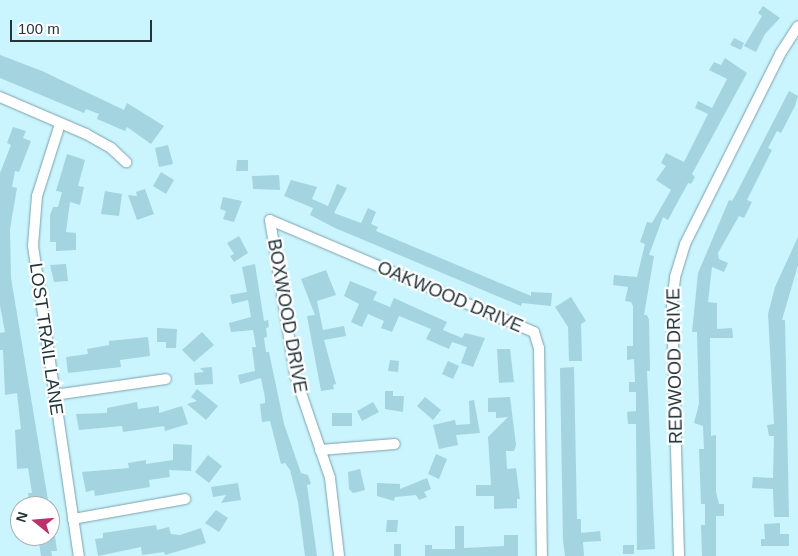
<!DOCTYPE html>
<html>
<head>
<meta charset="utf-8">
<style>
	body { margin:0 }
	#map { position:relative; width:798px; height:556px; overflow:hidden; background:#caf4fe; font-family:Helvetica,sans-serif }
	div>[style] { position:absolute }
	.building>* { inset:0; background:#a4d4e0 }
	.roads { filter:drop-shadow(0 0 1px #7aa2ab) drop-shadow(0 0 1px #7aa2ab) }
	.minor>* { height:10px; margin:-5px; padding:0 5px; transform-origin:5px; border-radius:5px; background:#fff }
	span { translate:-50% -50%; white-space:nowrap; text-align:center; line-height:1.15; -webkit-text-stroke:4.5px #fff; paint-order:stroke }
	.street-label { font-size:18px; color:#243539 }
	.north { position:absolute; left:10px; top:496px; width:50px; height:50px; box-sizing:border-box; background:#fff; border:1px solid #a7aeb0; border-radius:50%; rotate:287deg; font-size:14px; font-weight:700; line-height:20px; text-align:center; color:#243539 }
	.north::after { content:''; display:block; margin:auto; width:18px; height:22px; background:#bb316a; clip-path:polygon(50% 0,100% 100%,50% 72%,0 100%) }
	.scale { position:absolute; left:10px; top:20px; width:142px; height:22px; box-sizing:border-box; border:2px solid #243539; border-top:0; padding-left:6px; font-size:15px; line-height:18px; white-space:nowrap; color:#243539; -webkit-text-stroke:4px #fff; paint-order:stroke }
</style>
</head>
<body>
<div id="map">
	<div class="building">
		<div style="clip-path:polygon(763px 6px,780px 18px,765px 34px,756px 52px,744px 46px,762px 16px,758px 13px)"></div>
		<div style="clip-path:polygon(734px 38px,744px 43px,741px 50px,730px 45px)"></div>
		<div style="clip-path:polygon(0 55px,42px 71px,124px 110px,127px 103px,164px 126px,151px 144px,127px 127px,125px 131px,97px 119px,99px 114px,86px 109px,84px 113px,0 78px)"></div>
		<div style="clip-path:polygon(725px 58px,747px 73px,692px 174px,695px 177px,691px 184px,688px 183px,668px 220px,663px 217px,649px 255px,654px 256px,644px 315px,647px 315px,649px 320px,650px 371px,647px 371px,655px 549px,637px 550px,636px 424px,628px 424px,627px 412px,636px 411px,636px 392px,629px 392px,629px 382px,635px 382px,634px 359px,627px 360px,627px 346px,633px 346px,633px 306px,631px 302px,625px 301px,628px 287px,613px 285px,614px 275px,637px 277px,645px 244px,640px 242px,647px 222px,652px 223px,671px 190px,656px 180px,666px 166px,661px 163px,666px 153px,684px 162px,708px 114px,695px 108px,698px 101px,712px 108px,727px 79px,709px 70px,714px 62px,721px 65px)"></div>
		<div style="clip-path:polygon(789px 91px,798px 96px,795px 106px,781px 133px,777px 131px,768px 148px,772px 150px,747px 200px,752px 202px,744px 218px,739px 216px,718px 253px,719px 259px,728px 263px,724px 272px,712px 267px,708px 302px,717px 303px,717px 329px,732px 328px,733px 338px,710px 338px,711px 436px,716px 435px,716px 492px,719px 504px,724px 504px,724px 516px,716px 516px,716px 556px,702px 556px,701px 525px,705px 525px,705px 504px,701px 504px,699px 449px,704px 449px,703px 426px,694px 423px,699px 404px,698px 372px,697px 332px,692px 332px,698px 273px,729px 200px,732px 201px,736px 194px)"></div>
		<div style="clip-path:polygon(13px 127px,26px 131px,23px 138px,31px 141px,19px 172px,15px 171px,12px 187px,17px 188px,10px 229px,11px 278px,49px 506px,30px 506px,28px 493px,32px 493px,28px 468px,17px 469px,15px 430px,21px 429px,17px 393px,5px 395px,3px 350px,0 350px,0 333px,5px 332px,0 306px,0 173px,11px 145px,7px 143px)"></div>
		<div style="clip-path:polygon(168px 145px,173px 164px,159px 167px,155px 148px)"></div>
		<div style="clip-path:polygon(67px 154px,85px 160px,78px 186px,84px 187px,80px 205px,70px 202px,66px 232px,76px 233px,76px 250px,56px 251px,56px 242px,50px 242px,50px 215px,53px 207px,58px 207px,62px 192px,56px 191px)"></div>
		<div style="clip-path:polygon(237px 160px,248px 160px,248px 171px,236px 171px)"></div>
		<div style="clip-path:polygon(161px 172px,174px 180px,166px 194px,153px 186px)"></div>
		<div style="clip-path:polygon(279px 175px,280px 190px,253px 189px,252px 176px)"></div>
		<div style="clip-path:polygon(291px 180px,317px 187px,312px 199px,328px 206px,337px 184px,347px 188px,334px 213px,361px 223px,368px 208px,376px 212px,371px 224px,378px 227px,376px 231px,531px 296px,531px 292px,552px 293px,551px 306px,522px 303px,521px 306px,335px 228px,310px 215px,313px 208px,284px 196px)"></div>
		<div style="clip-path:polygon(145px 189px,154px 214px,137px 220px,128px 195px,137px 196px,136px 192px)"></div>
		<div style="clip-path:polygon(105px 191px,122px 194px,119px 216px,101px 214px)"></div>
		<div style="clip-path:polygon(223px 197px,242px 201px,234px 222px,223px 219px,226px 211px,220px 209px)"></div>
		<div style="clip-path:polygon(239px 236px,248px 253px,234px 262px,230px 256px,234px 254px,227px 243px)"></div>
		<div style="clip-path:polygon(798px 237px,798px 265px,782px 320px,785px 320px,789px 517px,774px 517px,773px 489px,752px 488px,753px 477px,773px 478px,774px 436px,769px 436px,767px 425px,774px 424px,768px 314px,775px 287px)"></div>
		<div style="clip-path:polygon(66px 264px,68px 281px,54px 282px,50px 265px)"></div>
		<div style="clip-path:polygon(255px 264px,264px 321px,268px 320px,269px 327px,266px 328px,267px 337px,264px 338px,266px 352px,269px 352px,284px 424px,301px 473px,308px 475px,311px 484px,307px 485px,317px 556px,305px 556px,298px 502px,290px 470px,285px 463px,281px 464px,270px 421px,262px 422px,260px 404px,265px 403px,265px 398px,261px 378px,240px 384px,238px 375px,255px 371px,252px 347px,256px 347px,253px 330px,231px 332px,229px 323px,251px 317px,248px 300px,232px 304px,230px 295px,247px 292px,242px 267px)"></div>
		<div style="clip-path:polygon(326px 270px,336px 295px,317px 301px,323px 330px,344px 326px,346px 336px,324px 340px,336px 384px,333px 385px,334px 389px,321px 391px,307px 316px,315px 315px,301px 279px)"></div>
		<div style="clip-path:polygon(350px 281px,377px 292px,373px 300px,390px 307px,394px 298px,447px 322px,443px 330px,462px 338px,465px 333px,485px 338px,473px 367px,461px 363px,467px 347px,452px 342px,449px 349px,426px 339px,431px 329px,399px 316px,392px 332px,381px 328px,384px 321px,368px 314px,362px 327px,351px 322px,359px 304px,344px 296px)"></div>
		<div style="clip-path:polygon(571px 297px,586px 321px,581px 324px,582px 361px,569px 361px,568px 327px,555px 307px)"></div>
		<div style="clip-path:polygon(157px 328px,177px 329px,176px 348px,166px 348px,166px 342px,157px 342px)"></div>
		<div style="clip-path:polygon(202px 332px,214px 345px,194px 362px,182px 350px)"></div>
		<div style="clip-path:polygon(148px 337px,150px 356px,120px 360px,121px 367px,68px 373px,66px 357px,88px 354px,87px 349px,109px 345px,109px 341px)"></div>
		<div style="clip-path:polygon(497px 349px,510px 349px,514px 382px,499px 383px)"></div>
		<div style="clip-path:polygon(390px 360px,399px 361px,398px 372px,388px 371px)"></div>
		<div style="clip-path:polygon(448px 361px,459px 366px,453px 379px,442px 374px)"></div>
		<div style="clip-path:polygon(212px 367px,213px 384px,195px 385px,194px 373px,204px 372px,200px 368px)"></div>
		<div style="clip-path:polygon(574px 367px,577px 519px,581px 519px,581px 533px,600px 531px,601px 541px,583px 542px,584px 556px,565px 556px,563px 540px,560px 368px)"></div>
		<div style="clip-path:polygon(197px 389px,218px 406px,206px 420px,187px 404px,197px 401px,191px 397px)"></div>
		<div style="clip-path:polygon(385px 391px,393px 391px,393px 396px,404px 396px,403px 412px,385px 409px)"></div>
		<div style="clip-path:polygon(425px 397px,441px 410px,433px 420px,417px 406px)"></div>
		<div style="clip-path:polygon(510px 397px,516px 445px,514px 451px,506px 451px,507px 469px,516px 468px,520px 499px,517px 499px,517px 508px,494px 509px,494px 496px,476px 496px,476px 485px,491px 485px,488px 437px,508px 417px,496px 418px,496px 412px,488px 412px,488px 398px)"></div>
		<div style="clip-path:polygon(474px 400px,480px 433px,456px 435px,458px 445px,439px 449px,433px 425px,455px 420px,456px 425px,470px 424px,469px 401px)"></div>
		<div style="clip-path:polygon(137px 402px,138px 409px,159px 406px,159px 413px,182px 406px,188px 424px,165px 431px,164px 426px,123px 432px,122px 426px,79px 430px,76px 414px,107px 413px,107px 408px)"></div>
		<div style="clip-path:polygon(373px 402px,379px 412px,362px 421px,357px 411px)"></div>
		<div style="clip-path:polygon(332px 413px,352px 413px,352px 426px,332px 426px)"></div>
		<div style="clip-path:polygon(173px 444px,192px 445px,191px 471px,169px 470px,170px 477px,149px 480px,150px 487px,95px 496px,94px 490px,86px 492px,82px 472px,129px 468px,128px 463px,146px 460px,146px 464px,173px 460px)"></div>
		<div style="clip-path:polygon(436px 454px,447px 459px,439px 479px,428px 474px)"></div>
		<div style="clip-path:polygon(208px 455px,222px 466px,209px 483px,195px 472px)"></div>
		<div style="clip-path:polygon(360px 469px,365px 490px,353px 493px,349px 489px,348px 472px)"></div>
		<div style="clip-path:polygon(427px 478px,431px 489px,424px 492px,427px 497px,419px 500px,416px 495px,395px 497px,394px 501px,377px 496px,377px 483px,400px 484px,400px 489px)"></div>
		<div style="clip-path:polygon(238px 483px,241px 500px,221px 503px,226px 495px,213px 497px,211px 487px)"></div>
		<div style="clip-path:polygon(216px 510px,228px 518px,219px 532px,205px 523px)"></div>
		<div style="clip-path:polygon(387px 520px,398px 520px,397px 532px,386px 532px)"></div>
		<div style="clip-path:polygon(780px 523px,780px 534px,789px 534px,789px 546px,761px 546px,761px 539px,765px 539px,764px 524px)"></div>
		<div style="clip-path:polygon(156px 525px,157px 530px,169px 527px,171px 534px,180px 535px,201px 528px,206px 543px,165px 555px,164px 552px,142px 555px,141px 547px,98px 556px,95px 539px,103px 538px,103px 533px)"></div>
		<div style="clip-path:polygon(455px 526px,464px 526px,464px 548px,504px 546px,504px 535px,518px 535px,518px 556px,425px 556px,425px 545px,432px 545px,432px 549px,455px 549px)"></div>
		<div style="clip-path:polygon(38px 536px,55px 536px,57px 551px,51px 551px,52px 556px,41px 556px)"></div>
		<div style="clip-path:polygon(394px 544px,401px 544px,401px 556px,394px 556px)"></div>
		<div style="clip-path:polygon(623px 545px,634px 545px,634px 554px,623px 554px)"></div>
	</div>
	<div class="roads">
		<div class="minor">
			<div style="left:0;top:97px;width:94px;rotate:23.3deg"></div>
			<div style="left:86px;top:134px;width:29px;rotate:29deg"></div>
			<div style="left:111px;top:148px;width:21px;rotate:43deg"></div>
			<div style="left:60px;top:124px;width:76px;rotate:107.7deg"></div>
			<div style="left:37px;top:196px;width:50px;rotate:94.6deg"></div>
			<div style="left:33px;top:246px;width:313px;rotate:81.6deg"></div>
			<div style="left:270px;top:220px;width:287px;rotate:23deg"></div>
			<div style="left:534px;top:332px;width:17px;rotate:73deg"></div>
			<div style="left:539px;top:348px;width:208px;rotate:89.2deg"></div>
			<div style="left:270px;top:220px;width:157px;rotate:80.8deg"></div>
			<div style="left:295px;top:375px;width:109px;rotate:71.2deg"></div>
			<div style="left:330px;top:478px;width:79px;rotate:83.4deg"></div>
			<div style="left:54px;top:395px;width:113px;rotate:-8.1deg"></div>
			<div style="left:320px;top:450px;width:75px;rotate:-4.6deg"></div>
			<div style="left:73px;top:519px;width:114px;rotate:-10.1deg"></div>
			<div style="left:679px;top:556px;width:253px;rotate:-91.6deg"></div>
			<div style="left:672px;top:303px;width:26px;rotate:-83deg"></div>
			<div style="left:675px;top:277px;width:34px;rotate:-73deg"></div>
			<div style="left:685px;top:244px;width:212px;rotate:-63.4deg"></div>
			<div style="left:780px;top:54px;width:33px;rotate:-57deg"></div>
		</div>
	</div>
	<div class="street-label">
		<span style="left:450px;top:297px;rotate:23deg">OAKWOOD DRIVE</span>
		<span style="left:287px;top:316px;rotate:80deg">BOXWOOD DRIVE</span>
		<span style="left:46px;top:339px;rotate:82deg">LOST TRAIL LANE</span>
		<span style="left:675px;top:366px;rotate:-91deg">REDWOOD DRIVE</span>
	</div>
	<div class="north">N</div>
	<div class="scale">100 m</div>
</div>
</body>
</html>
